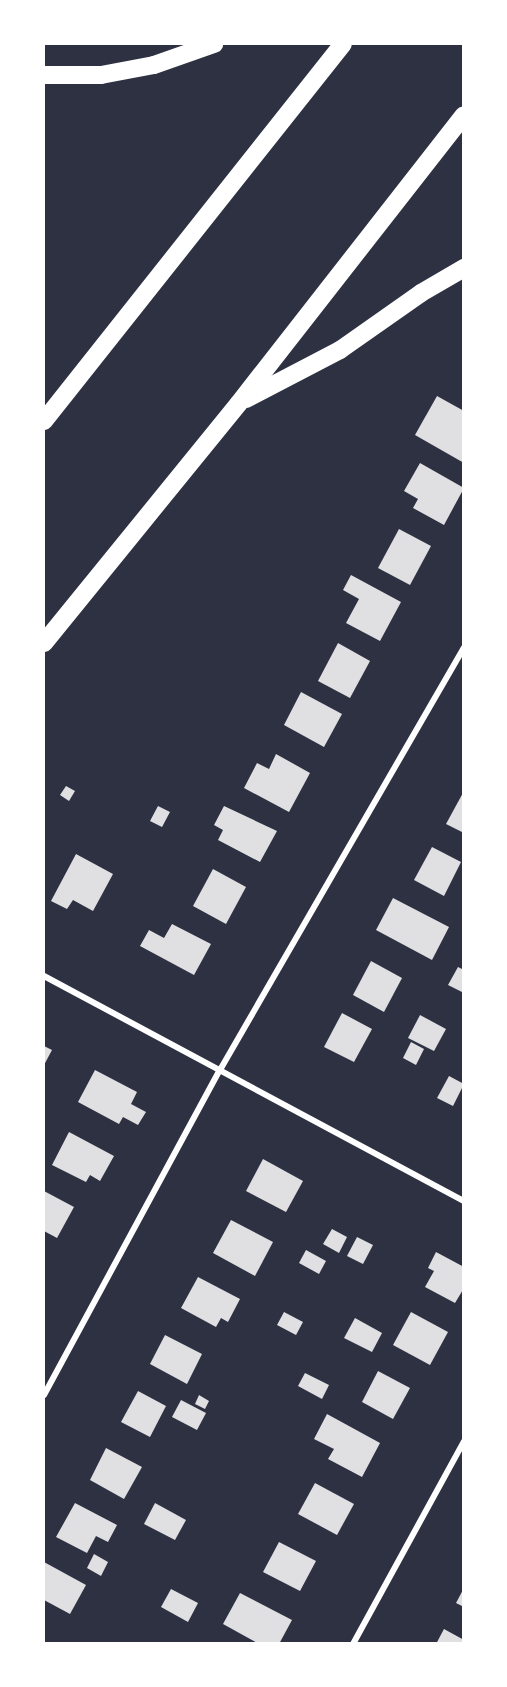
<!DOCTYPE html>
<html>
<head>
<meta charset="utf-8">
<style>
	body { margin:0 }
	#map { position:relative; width:507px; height:1687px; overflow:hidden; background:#2d3142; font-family:Merriweather,serif }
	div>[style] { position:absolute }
	.building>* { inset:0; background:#e0e0e3 }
	.minor>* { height:6px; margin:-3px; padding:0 3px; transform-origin:3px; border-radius:3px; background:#fff }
	.motorway>* { height:18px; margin:-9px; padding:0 9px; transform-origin:9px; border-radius:9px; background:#fff }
	span { translate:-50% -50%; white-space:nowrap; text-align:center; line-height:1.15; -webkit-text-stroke:6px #fff; paint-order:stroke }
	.frame { position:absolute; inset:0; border:45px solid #fff; pointer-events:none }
</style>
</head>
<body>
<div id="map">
	<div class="building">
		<div style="clip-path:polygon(437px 396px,464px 411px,464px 463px,415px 435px)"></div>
		<div style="clip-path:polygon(420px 463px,464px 488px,444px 525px,413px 508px,418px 499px,404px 491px)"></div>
		<div style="clip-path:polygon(399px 529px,431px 546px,410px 585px,378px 568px)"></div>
		<div style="clip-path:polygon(351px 575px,401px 602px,380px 641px,346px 623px,359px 599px,343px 590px)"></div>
		<div style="clip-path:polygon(338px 643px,370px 661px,350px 698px,318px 681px)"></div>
		<div style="clip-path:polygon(301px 692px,342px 714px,324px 747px,284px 725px)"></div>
		<div style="clip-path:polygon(276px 754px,310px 773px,289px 812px,244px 788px,257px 763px,269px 769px)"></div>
		<div style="clip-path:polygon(66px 786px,75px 791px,69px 801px,60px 795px)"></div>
		<div style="clip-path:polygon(464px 791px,464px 833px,446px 824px)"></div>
		<div style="clip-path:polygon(158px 806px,170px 812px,162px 827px,150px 821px)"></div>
		<div style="clip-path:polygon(224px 806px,277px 831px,260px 862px,218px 840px,223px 830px,214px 825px)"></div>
		<div style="clip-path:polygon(432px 847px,461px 862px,444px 896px,414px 880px)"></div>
		<div style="clip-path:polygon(76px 854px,113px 874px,93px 911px,73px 900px,67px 909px,51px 901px)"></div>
		<div style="clip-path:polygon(213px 869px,246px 887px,226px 924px,193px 906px)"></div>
		<div style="clip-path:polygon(393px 898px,449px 927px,432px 960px,376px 930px)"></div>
		<div style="clip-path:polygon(172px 924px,211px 944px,194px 975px,140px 946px,149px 930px,164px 938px)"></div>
		<div style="clip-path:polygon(371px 961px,402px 978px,384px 1012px,353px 995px)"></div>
		<div style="clip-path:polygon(458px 967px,464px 970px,464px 993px,448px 985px)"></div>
		<div style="clip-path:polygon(342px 1013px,372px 1029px,354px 1062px,324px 1047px)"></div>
		<div style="clip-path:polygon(420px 1015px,446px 1029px,434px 1051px,408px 1038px)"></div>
		<div style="clip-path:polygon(411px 1042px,424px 1049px,416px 1065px,403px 1058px)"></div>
		<div style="clip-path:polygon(44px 1046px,52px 1050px,44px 1065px)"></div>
		<div style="clip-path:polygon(95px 1070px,137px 1092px,131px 1104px,146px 1112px,138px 1125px,123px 1117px,119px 1124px,78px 1102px)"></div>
		<div style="clip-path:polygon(449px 1076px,464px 1084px,453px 1106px,437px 1098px)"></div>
		<div style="clip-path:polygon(69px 1132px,114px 1156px,100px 1181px,90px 1175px,86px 1182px,52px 1165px)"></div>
		<div style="clip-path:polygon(263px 1159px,303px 1181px,286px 1212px,246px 1191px)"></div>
		<div style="clip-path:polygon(44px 1191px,74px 1207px,57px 1238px,44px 1231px)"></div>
		<div style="clip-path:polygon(231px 1220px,273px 1242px,255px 1276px,213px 1253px)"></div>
		<div style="clip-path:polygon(332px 1229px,347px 1237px,339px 1253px,323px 1244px)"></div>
		<div style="clip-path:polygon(357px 1237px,373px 1245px,363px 1264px,347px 1256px)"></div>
		<div style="clip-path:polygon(306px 1250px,326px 1261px,319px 1274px,299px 1263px)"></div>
		<div style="clip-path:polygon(436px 1252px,464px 1267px,464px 1288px,455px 1303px,425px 1287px,434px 1271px,428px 1268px)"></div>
		<div style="clip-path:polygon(198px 1277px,240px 1299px,228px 1322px,221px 1318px,216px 1327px,181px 1308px)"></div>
		<div style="clip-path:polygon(284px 1312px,303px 1322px,296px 1335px,277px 1325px)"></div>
		<div style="clip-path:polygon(411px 1312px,448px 1332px,430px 1365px,393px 1345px)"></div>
		<div style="clip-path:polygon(355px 1318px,382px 1333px,372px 1352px,344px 1338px)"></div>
		<div style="clip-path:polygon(165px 1335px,202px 1354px,187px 1384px,150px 1364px)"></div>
		<div style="clip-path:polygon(378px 1371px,410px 1388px,393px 1419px,362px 1402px)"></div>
		<div style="clip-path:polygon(305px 1373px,329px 1385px,322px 1399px,298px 1386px)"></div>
		<div style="clip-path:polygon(138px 1391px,166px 1406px,150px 1437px,121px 1422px)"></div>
		<div style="clip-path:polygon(199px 1395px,209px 1401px,205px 1409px,195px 1404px)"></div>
		<div style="clip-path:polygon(181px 1400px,206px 1413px,197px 1430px,172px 1417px)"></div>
		<div style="clip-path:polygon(327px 1414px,380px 1443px,362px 1477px,328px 1459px,334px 1449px,314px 1439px)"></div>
		<div style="clip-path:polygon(106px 1448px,142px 1467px,124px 1499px,90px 1480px)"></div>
		<div style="clip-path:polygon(315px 1483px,354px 1504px,337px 1535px,298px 1514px)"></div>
		<div style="clip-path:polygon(75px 1503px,117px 1525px,108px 1542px,96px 1536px,87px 1553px,56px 1537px)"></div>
		<div style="clip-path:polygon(155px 1503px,186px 1520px,175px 1540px,144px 1524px)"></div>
		<div style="clip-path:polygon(279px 1542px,316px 1561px,300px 1591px,263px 1572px)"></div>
		<div style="clip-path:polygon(94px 1554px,108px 1562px,101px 1576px,87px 1568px)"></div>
		<div style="clip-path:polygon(44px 1562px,86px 1585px,70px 1614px,44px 1600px)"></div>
		<div style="clip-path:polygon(464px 1588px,464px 1607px,456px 1603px)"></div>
		<div style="clip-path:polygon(171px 1589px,198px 1603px,188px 1622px,161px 1607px)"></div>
		<div style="clip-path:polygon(240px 1593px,292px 1620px,279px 1644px,259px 1644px,223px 1624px)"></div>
		<div style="clip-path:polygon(444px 1629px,464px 1640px,464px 1644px,436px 1644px)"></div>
	</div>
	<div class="minor">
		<div style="left:44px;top:976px;width:476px;rotate:28.2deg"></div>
		<div style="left:44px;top:1395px;width:370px;rotate:-61.6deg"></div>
		<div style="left:220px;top:1070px;width:488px;rotate:-60deg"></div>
		<div style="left:353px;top:1644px;width:231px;rotate:-61.3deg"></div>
	</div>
	<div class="motorway">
		<div style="left:44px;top:75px;width:57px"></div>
		<div style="left:101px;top:75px;width:54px;rotate:-10.7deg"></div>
		<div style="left:154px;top:65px;width:64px;rotate:-19.3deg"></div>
		<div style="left:246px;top:399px;width:106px;rotate:-27.5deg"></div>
		<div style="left:340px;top:350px;width:99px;rotate:-35.1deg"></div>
		<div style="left:421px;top:293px;width:50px;rotate:-30.2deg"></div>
		<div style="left:44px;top:421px;width:481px;rotate:-51.6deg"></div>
		<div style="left:44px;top:643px;width:309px;rotate:-50.9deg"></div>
		<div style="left:239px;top:403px;width:365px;rotate:-52deg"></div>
	</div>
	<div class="frame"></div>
</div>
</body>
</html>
